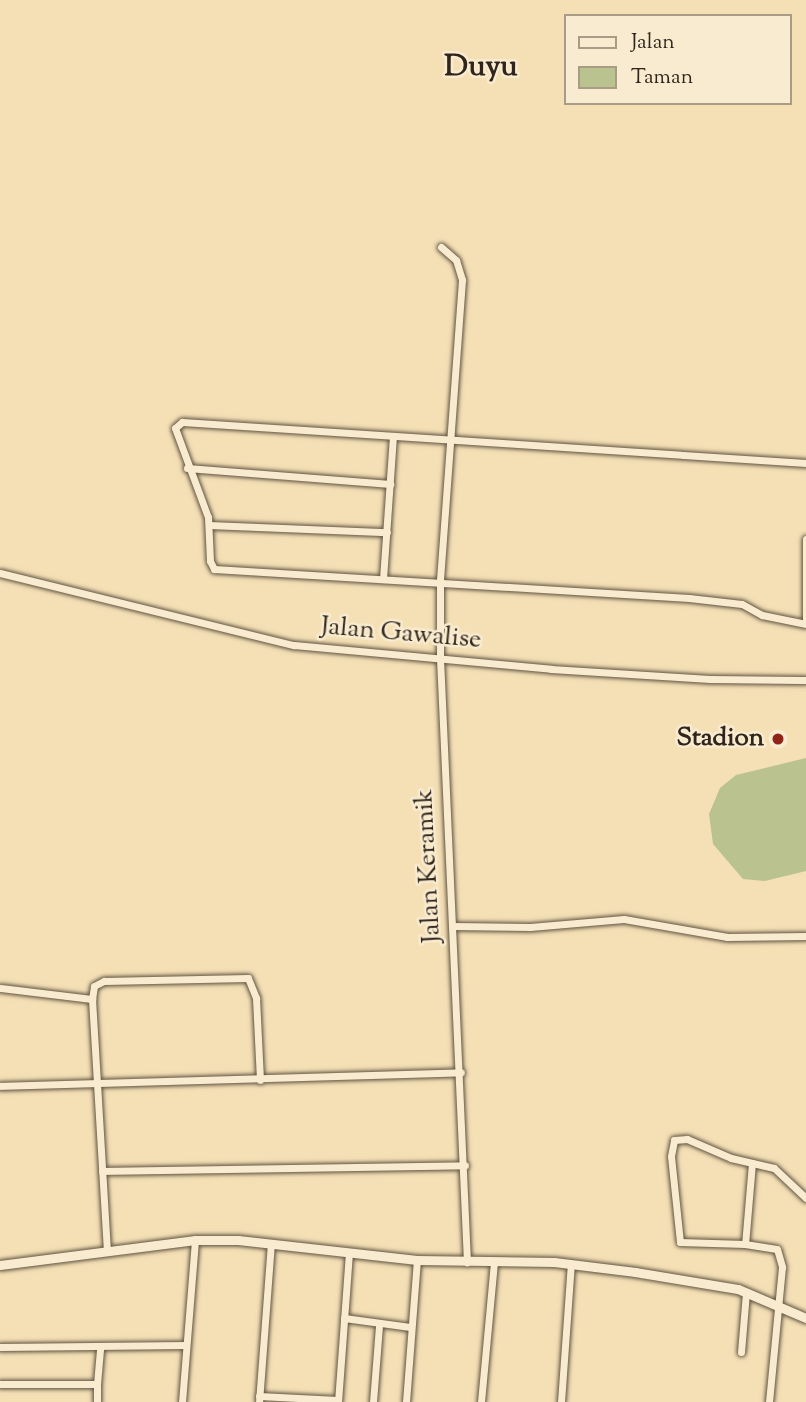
<!DOCTYPE html>
<html>
<head>
<meta charset="utf-8">
<style>
	body { margin:0 }
	#map { position:relative; width:806px; height:1402px; overflow:hidden; background:#f5e0b6; font-family:"Sorts Mill Goudy",serif }
	div>[style] { position:absolute }
	.green>* { inset:0; background:#bac28f }
	.roads { filter:drop-shadow(0 0 2px #605441) drop-shadow(0 0 2px #605441) }
	.minor>* { height:7px; margin:-3.5px; padding:0 3.5px; transform-origin:3.5px; border-radius:3.5px; background:#f8ebd0 }
	.tertiary>* { height:9px; margin:-4.5px; padding:0 4.5px; transform-origin:4.5px; border-radius:4.5px; background:#f8ebd0 }
	.dots>* { width:19px; height:19px; translate:-50% -50%; box-sizing:border-box; border:4px solid #f8ebd0; border-radius:50% }
	span { translate:-50% -50%; white-space:nowrap; text-align:center; line-height:1.15; -webkit-text-stroke:5px #f8ebd0; paint-order:stroke }
	.street-label { font-size:26px; color:#2f251a }
	.poi-label { font-size:26px; color:#2f251a; font-weight:700 }
	.right { translate:-100% -50%; text-align:right }
	.quarter-label { font-size:30px; color:#2f251a; font-weight:700 }
	.legend { position:absolute; left:564px; top:14px; width:228px; height:91px; box-sizing:border-box; background:#f8ebd0; border:2px solid #a89c87; margin:0; padding:9px 12px; list-style:none; font-size:21px; color:#2f251a }
	.legend li { display:flex; align-items:center; gap:14px; height:35px }
	.legend b { width:35px; border:2px solid #a89c87 }
</style>
</head>
<body>
<div id="map">
	<div class="green">
		<div style="clip-path:polygon(806px 758px,806px 871px,765px 881px,743px 879px,713px 844px,709px 814px,720px 788px,736px 775px)"></div>
	</div>
	<div class="roads">
		<div class="minor">
			<div style="left:441px;top:247px;width:20px;rotate:41deg"></div>
			<div style="left:456px;top:260px;width:21px;rotate:73deg"></div>
			<div style="left:462px;top:280px;width:304px;rotate:94.2deg"></div>
			<div style="left:440px;top:583px;width:75px;rotate:90deg"></div>
			<div style="left:440px;top:658px;width:605px;rotate:87.44deg"></div>
			<div style="left:806px;top:463px;width:625px;rotate:-176.24deg"></div>
			<div style="left:182px;top:422px;width:9px;rotate:139deg"></div>
			<div style="left:175px;top:428px;width:95px;rotate:69.7deg"></div>
			<div style="left:208px;top:517px;width:44px;rotate:87.4deg"></div>
			<div style="left:210px;top:561px;width:9px;rotate:63deg"></div>
			<div style="left:214px;top:569px;width:476px;rotate:3.5deg"></div>
			<div style="left:689px;top:598px;width:53px;rotate:6.5deg"></div>
			<div style="left:742px;top:604px;width:23px;rotate:29deg"></div>
			<div style="left:762px;top:615px;width:45px;rotate:11.6deg"></div>
			<div style="left:187px;top:468px;width:204px;rotate:4.5deg"></div>
			<div style="left:209px;top:525px;width:178px;rotate:2.3deg"></div>
			<div style="left:806px;top:539px;width:81px;rotate:90deg"></div>
			<div style="left:0;top:573px;width:303px;rotate:13.8deg"></div>
			<div style="left:294px;top:645px;width:258px;rotate:5.3deg"></div>
			<div style="left:551px;top:669px;width:159px;rotate:3.6deg"></div>
			<div style="left:710px;top:679px;width:96px;rotate:0.6deg"></div>
			<div style="left:383px;top:579px;width:142px;rotate:-86deg"></div>
			<div style="left:453px;top:926px;width:77px;rotate:0.7deg"></div>
			<div style="left:530px;top:927px;width:94px;rotate:-4.9deg"></div>
			<div style="left:624px;top:919px;width:105px;rotate:9.9deg"></div>
			<div style="left:727px;top:937px;width:79px;rotate:-0.7deg"></div>
			<div style="left:0;top:988px;width:93px;rotate:6.8deg"></div>
			<div style="left:92px;top:999px;width:253px;rotate:86.6deg"></div>
			<div style="left:92px;top:999px;width:13px;rotate:-81deg"></div>
			<div style="left:94px;top:986px;width:11px;rotate:-27deg"></div>
			<div style="left:104px;top:981px;width:144px;rotate:-1.2deg"></div>
			<div style="left:248px;top:978px;width:22px;rotate:68deg"></div>
			<div style="left:256px;top:998px;width:82px;rotate:87.2deg"></div>
			<div style="left:0;top:1086px;width:461px;rotate:-1.7deg"></div>
			<div style="left:752px;top:1163px;width:81px;rotate:94.9deg"></div>
			<div style="left:745px;top:1244px;width:32px;rotate:9deg"></div>
			<div style="left:777px;top:1249px;width:19px;rotate:74deg"></div>
			<div style="left:782px;top:1267px;width:136px;rotate:95.5deg"></div>
			<div style="left:102px;top:1171px;width:363px;rotate:-0.9deg"></div>
			<div style="left:745px;top:1244px;width:65px;rotate:-178.2deg"></div>
			<div style="left:680px;top:1242px;width:86px;rotate:-96deg"></div>
			<div style="left:671px;top:1156px;width:16px;rotate:-79deg"></div>
			<div style="left:674px;top:1140px;width:13px;rotate:-4deg"></div>
			<div style="left:687px;top:1139px;width:48px;rotate:23.4deg"></div>
			<div style="left:731px;top:1158px;width:44px;rotate:13.1deg"></div>
			<div style="left:774px;top:1168px;width:44px;rotate:43.2deg"></div>
			<div style="left:344px;top:1318px;width:67px;rotate:7.8deg"></div>
			<div style="left:0;top:1347px;width:186px;rotate:-0.6deg"></div>
			<div style="left:741px;top:1352px;width:59px;rotate:-85.2deg"></div>
			<div style="left:0;top:1384px;width:97px"></div>
			<div style="left:97px;top:1384px;width:36px;rotate:-85deg"></div>
			<div style="left:97px;top:1384px;width:18px;rotate:90deg"></div>
			<div style="left:259px;top:1396px;width:79px;rotate:2.9deg"></div>
			<div style="left:182px;top:1402px;width:163px;rotate:-85.4deg"></div>
			<div style="left:259px;top:1402px;width:159px;rotate:-85.7deg"></div>
			<div style="left:338px;top:1402px;width:149px;rotate:-85.8deg"></div>
			<div style="left:373px;top:1402px;width:77px;rotate:-85.5deg"></div>
			<div style="left:406px;top:1402px;width:142px;rotate:-85.6deg"></div>
			<div style="left:481px;top:1402px;width:140px;rotate:-84.7deg"></div>
			<div style="left:561px;top:1402px;width:138px;rotate:-85.9deg"></div>
		</div>
		<div class="tertiary">
			<div style="left:0;top:1265px;width:197px;rotate:-7.3deg"></div>
			<div style="left:195px;top:1240px;width:43px"></div>
			<div style="left:238px;top:1240px;width:180px;rotate:6.4deg"></div>
			<div style="left:417px;top:1260px;width:137px;rotate:0.8deg"></div>
			<div style="left:554px;top:1262px;width:82px;rotate:7deg"></div>
			<div style="left:635px;top:1272px;width:104px;rotate:9.4deg"></div>
			<div style="left:738px;top:1289px;width:74px;rotate:23.1deg"></div>
		</div>
	</div>
	<div class="dots">
		<div style="left:778px;top:739px;background:#8f2418"></div>
	</div>
	<div class="street-label">
		<span style="left:401px;top:634px;rotate:5deg">Jalan Gawalise</span>
		<span style="left:429px;top:866px;rotate:-93deg">Jalan Keramik</span>
	</div>
	<div class="poi-label">
		<span class="right" style="left:764px;top:739px">Stadion</span>
	</div>
	<div class="quarter-label">
		<span style="left:481px;top:68px">Duyu</span>
	</div>
	<ul class="legend">
	<li><b style="height:9px;background:#f8ebd0"></b>Jalan</li>
	<li><b style="height:19px;background:#bac28f"></b>Taman</li>
	</ul>
</div>
</body>
</html>
